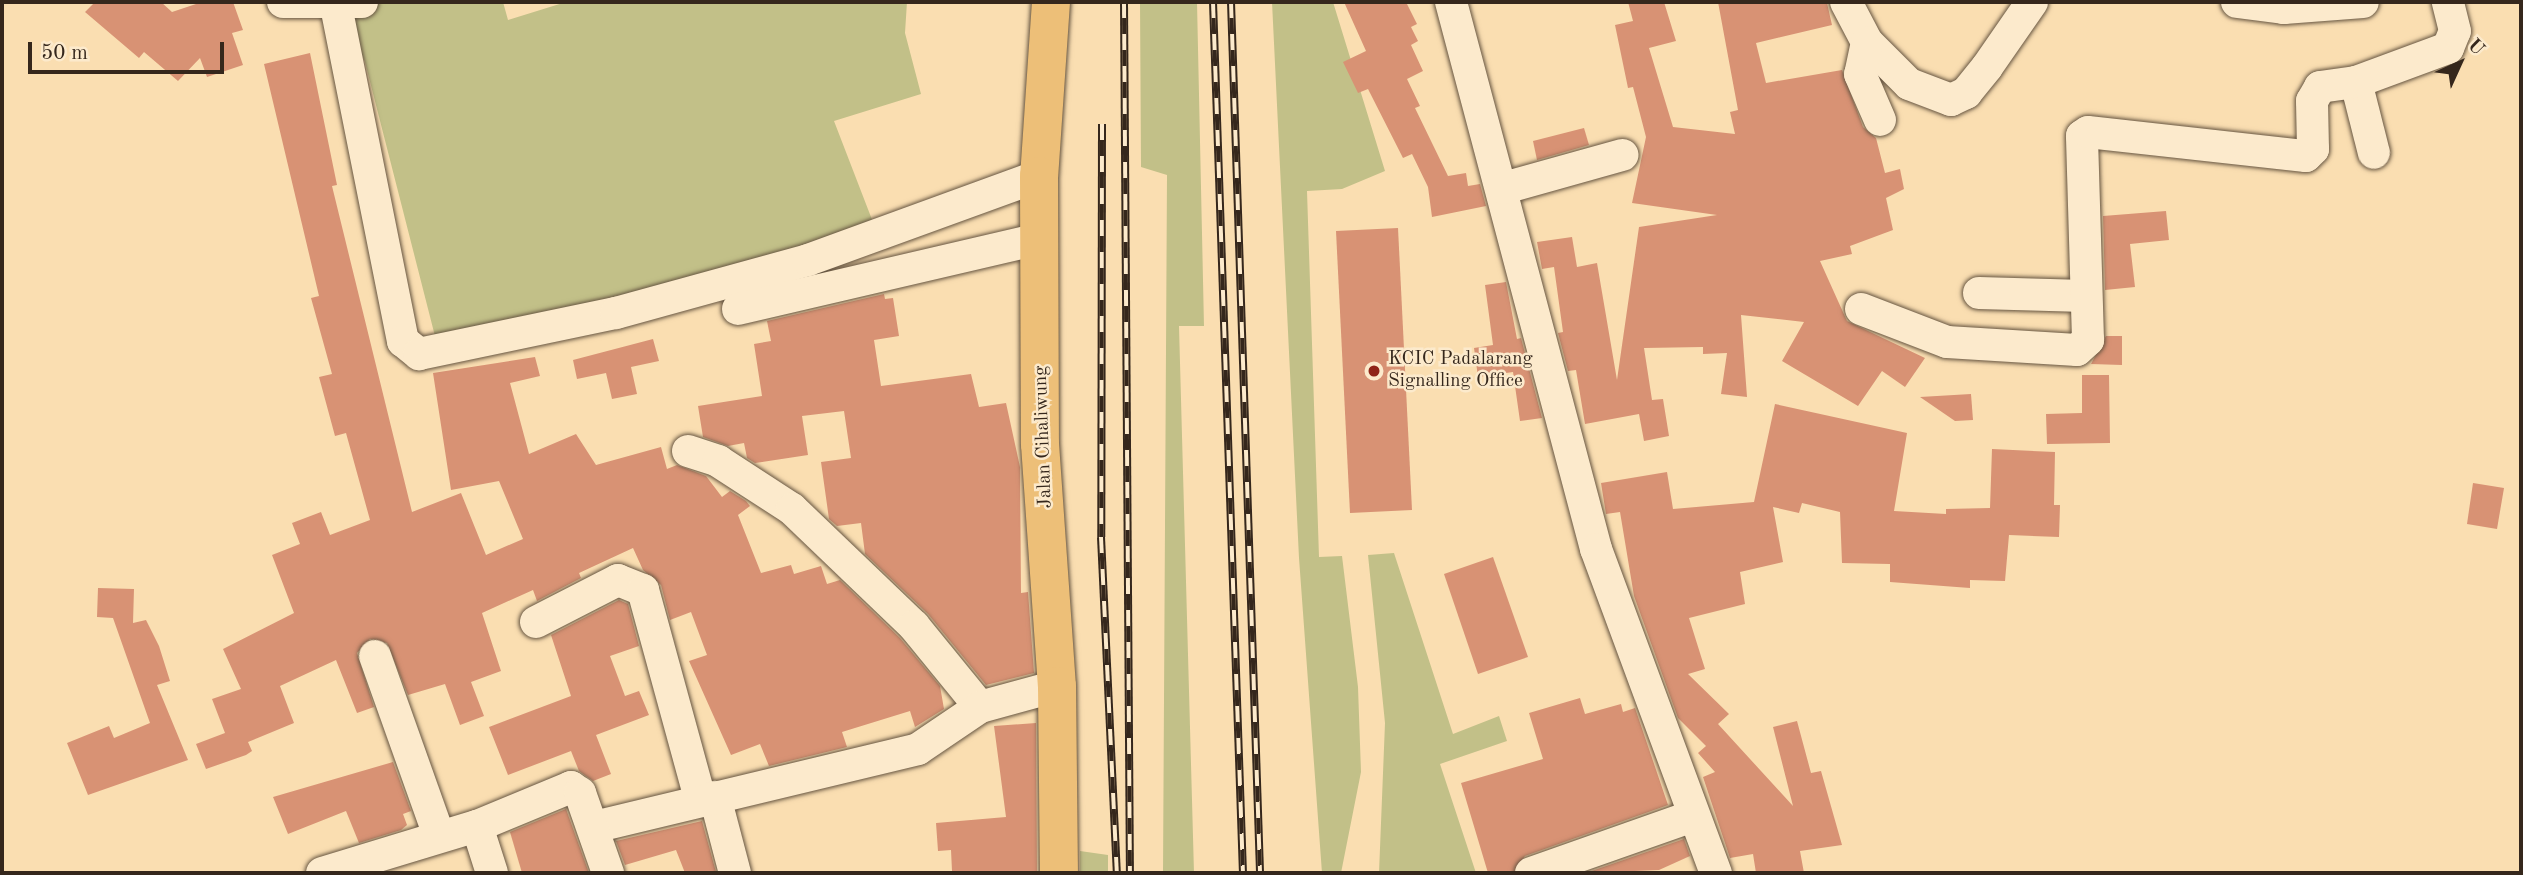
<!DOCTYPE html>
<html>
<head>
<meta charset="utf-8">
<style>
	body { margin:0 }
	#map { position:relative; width:2523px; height:875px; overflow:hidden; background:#fadeb1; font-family:"Old Standard TT",serif }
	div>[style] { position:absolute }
	.green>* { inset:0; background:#c2c088 }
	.building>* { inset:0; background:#d89274 }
	.roads { filter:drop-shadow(0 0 2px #665541) drop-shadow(0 0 2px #665541) }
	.minor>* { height:32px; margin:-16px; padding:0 16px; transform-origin:16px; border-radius:16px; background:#fceacc }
	.trunk>* { height:38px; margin:-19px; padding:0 19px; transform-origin:19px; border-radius:19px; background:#edbf78 }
	.rail>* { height:8px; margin-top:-4px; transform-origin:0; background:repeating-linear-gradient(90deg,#fceacc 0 16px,#35271c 0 32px); box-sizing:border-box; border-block:2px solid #35271c }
	.dots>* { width:19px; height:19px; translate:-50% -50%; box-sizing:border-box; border:4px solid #fceacc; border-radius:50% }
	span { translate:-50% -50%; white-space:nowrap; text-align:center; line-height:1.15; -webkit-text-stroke:5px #fceacc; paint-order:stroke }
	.poi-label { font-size:19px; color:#35271c }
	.left { translate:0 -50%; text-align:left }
	.street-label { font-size:19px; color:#35271c }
	.frame { position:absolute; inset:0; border:4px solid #35271c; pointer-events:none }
	.north { position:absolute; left:2425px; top:28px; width:70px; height:70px; -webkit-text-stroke:5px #fceacc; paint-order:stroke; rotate:45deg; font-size:19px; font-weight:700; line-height:28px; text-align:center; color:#35271c }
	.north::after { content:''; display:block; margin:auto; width:24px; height:32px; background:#35271c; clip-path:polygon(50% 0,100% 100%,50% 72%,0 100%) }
	.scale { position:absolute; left:28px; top:42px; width:196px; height:32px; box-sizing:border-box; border:4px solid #35271c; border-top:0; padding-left:9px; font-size:21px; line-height:24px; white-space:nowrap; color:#35271c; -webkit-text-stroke:5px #fceacc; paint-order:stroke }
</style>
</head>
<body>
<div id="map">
	<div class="green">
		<div style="clip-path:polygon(339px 2px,503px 2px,508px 20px,566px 2px,907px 2px,905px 33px,921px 94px,834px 121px,876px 230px,437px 344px,365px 62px)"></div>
		<div style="clip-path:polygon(1140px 2px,1197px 2px,1204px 326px,1179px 326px,1194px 873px,1163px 873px,1167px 175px,1141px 167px)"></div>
		<div style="clip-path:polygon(1272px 2px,1333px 2px,1385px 171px,1342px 189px,1307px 191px,1319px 557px,1342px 556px,1358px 687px,1361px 772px,1341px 873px,1322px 873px,1299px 558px)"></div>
		<div style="clip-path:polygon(1394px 553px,1453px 734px,1499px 716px,1507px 741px,1440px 764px,1476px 873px,1379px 873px,1385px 723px,1368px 555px)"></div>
		<div style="clip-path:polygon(1080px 851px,1108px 855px,1108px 873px,1080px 873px)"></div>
	</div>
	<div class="building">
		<div style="clip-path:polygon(95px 2px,161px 2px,172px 12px,202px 2px,233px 2px,243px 30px,232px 33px,243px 65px,207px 77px,200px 58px,178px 81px,144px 52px,139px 58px,85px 12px)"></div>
		<div style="clip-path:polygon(1344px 2px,1406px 2px,1417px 24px,1411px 27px,1418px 41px,1411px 45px,1423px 71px,1407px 79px,1420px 106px,1415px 108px,1448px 176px,1466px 173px,1468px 186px,1480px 184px,1486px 206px,1432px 217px,1428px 187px,1412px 154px,1403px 158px,1368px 89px,1358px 93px,1343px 62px,1366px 51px)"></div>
		<div style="clip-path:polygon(1628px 2px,1664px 2px,1676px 41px,1649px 48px,1673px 127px,1735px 134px,1730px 112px,1738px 110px,1718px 2px,1827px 3px,1832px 25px,1756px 43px,1766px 83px,1842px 70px,1863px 127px,1876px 138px,1885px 173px,1900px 169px,1904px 189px,1886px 198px,1893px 230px,1850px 246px,1852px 254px,1820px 261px,1847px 321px,1925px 358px,1905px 387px,1882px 371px,1858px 406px,1782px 361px,1804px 322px,1741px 315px,1747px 397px,1721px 394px,1727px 353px,1703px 354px,1703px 347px,1644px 348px,1652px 400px,1663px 399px,1669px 436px,1644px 441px,1639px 414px,1585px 424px,1576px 370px,1568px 371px,1558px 333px,1563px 332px,1554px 267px,1542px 269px,1537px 242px,1572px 237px,1577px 267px,1597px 263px,1617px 380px,1639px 227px,1717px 215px,1632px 203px,1646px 137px,1633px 87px,1628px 88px,1615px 25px,1633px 21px)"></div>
		<div style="clip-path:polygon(310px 53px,337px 185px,332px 186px,412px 512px,461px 493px,486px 555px,523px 539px,499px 481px,451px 490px,433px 373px,535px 357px,540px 376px,510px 383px,529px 454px,576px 434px,596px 465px,661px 447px,667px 469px,677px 465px,706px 476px,722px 497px,730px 491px,746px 501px,750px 506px,738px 515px,761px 573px,791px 565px,794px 574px,821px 566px,827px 584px,840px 580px,900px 638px,940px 686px,944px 709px,915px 727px,910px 711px,842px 732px,847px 747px,769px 766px,760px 744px,731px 755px,689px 661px,707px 655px,691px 612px,670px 620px,661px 585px,643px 570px,633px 548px,579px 573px,581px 578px,537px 601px,533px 590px,482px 613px,501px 671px,471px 682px,484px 716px,460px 725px,445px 684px,408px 695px,387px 643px,370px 639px,357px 653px,374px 707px,357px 713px,336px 660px,280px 686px,294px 723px,248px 742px,252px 751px,246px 755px,206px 769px,196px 744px,225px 733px,212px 699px,241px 689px,223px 649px,294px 613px,272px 555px,300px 544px,292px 523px,321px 512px,330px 535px,370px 520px,346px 433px,335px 436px,319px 377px,332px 374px,311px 298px,319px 296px,264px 64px)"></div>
		<div style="clip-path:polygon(1584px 128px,1589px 145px,1537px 160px,1533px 141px)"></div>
		<div style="clip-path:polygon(2166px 211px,2169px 240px,2130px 244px,2135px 287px,2105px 290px,2103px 216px)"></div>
		<div style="clip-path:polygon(1398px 228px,1412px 510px,1350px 513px,1336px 231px)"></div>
		<div style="clip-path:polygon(1506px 282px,1517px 339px,1521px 338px,1542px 418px,1520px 421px,1513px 372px,1478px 377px,1474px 348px,1493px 345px,1485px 285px)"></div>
		<div style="clip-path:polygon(884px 294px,885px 299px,893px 298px,899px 336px,874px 340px,881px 386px,971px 374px,979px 407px,1006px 403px,1020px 467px,1021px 593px,1028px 592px,1034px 673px,986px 685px,928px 614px,865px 554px,861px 523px,837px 526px,829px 519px,821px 462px,851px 458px,844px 411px,802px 416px,808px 455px,755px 463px,747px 458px,744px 443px,728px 446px,703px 437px,698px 406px,762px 396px,754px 344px,771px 341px,767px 321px)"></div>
		<div style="clip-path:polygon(2106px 336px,2122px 336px,2122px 365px,2091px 364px)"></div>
		<div style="clip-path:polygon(653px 339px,659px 361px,631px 367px,637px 394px,612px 399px,606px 373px,577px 379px,573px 360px)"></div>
		<div style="clip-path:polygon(2082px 375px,2109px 375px,2110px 443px,2047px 444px,2046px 414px,2082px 413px)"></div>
		<div style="clip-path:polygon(1971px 394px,1973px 420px,1955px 421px,1920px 397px)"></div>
		<div style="clip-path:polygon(1775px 404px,1907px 433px,1894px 511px,1946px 514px,1946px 509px,1990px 508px,1992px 449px,2055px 452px,2054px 505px,2060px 505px,2059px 537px,2009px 535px,2005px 581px,1970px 580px,1970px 588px,1890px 582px,1890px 564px,1842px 563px,1840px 512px,1802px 503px,1799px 513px,1773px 507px,1783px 562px,1740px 572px,1745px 604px,1689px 618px,1705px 669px,1688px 674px,1729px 714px,1718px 724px,1793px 806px,1773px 727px,1797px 721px,1811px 773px,1821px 771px,1842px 845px,1800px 851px,1804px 873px,1756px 873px,1753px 854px,1730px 858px,1703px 777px,1715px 772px,1698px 753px,1706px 746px,1678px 718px,1634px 596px,1620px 512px,1606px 514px,1601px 483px,1667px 472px,1673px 509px,1754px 502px)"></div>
		<div style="clip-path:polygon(2473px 483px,2504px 488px,2497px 529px,2467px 524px)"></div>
		<div style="clip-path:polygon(1493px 557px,1528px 657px,1478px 674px,1444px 574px)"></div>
		<div style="clip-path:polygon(98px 588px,134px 589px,133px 623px,146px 620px,159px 646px,170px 681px,157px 685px,188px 760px,88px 795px,67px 743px,109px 726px,114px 738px,150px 723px,113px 618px,97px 617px)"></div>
		<div style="clip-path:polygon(619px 600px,628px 604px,639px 646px,610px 656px,625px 696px,639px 691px,649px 715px,596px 735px,611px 774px,593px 781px,579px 771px,571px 751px,508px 775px,489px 727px,571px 696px,551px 635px)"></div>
		<div style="clip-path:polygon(1580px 698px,1585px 714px,1621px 704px,1623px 712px,1635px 708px,1668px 805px,1525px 856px,1513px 873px,1488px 873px,1461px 783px,1543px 759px,1529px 713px)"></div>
		<div style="clip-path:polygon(1036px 723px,1037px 873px,952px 871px,951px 850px,938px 851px,936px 823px,1006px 817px,994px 726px)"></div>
		<div style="clip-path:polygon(393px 762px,411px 811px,403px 814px,407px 825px,401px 830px,359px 843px,346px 811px,288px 834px,273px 797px)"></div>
		<div style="clip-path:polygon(566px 809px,589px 873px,522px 873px,510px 832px)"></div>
		<div style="clip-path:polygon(702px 821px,716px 872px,685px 873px,676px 850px,625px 865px,616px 841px)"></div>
		<div style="clip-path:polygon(1684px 839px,1690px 856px,1659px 870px,1586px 873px)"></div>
	</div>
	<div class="roads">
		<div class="minor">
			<div style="left:283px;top:2px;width:79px"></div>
			<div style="left:1451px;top:2px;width:566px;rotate:75.15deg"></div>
			<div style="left:1596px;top:549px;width:346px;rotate:69.7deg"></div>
			<div style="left:1846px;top:2px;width:45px;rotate:62.3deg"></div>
			<div style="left:1867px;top:42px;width:59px;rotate:45deg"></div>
			<div style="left:1909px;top:84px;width:45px;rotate:20.9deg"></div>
			<div style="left:1951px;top:100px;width:17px;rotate:-25deg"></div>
			<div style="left:1966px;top:93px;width:33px;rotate:-51deg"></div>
			<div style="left:1987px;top:67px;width:79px;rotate:-55.3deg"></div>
			<div style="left:2237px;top:2px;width:47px;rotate:7.3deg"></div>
			<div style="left:2284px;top:8px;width:79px;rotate:-4.3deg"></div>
			<div style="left:336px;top:6px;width:342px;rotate:78.7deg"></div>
			<div style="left:403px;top:341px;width:21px;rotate:39deg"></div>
			<div style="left:419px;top:354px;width:201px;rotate:-11.8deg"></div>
			<div style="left:616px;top:313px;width:199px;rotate:-15.4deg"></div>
			<div style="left:808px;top:260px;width:246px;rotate:-20deg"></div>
			<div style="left:1867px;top:42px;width:33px;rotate:102deg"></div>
			<div style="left:1860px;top:74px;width:50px;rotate:66.5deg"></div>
			<div style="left:2356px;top:82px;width:73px;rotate:75.8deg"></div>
			<div style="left:1504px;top:188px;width:123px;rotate:-15.6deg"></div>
			<div style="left:1979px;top:293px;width:106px;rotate:1.6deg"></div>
			<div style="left:738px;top:309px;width:312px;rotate:-13.1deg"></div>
			<div style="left:1861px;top:309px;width:92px;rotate:21deg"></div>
			<div style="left:1947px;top:342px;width:130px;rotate:3.5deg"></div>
			<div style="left:2077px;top:350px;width:15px;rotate:-42deg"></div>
			<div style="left:2088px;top:340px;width:204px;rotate:-91.7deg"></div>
			<div style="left:2082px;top:136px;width:7px;rotate:-34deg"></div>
			<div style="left:2088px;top:132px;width:219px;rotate:6.3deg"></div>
			<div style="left:2306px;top:156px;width:10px;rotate:-45deg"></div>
			<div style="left:2313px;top:149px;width:48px;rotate:-91.2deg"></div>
			<div style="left:2312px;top:101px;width:16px;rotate:-60deg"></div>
			<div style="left:2320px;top:87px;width:36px;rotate:-8deg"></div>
			<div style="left:2356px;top:82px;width:98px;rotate:-20.3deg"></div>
			<div style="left:2448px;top:48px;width:18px;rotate:-68deg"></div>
			<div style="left:2455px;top:31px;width:30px;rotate:-104deg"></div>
			<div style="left:688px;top:451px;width:32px;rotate:18deg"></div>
			<div style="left:718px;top:461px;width:88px;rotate:33deg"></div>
			<div style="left:792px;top:509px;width:169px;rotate:43.8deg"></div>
			<div style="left:914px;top:626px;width:104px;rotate:50.8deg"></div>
			<div style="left:536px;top:622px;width:92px;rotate:-27.1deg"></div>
			<div style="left:618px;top:580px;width:27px;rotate:22deg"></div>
			<div style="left:643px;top:590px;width:217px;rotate:74.7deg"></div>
			<div style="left:375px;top:656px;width:191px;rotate:70.4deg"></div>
			<div style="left:715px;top:797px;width:79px;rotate:75.3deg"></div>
			<div style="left:477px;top:826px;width:49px;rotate:72.3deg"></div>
			<div style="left:594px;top:827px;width:333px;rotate:-13.5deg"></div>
			<div style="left:918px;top:749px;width:75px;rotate:-34.1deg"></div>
			<div style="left:980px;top:707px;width:80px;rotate:-15.3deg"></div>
			<div style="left:322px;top:873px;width:162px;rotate:-16.9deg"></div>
			<div style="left:477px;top:826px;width:102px;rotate:-22.5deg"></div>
			<div style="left:571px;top:787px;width:11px;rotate:34deg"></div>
			<div style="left:580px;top:793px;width:85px;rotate:70.7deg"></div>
			<div style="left:1531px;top:873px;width:172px;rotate:-19.4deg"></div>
		</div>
		<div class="trunk">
			<div style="left:1051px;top:2px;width:174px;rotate:93.9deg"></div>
			<div style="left:1039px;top:176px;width:268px;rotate:89.8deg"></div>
			<div style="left:1040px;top:444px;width:243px;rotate:86deg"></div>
			<div style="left:1057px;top:686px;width:187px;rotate:89.4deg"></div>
		</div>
	</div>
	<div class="rail">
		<div style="left:1124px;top:2px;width:871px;rotate:89.61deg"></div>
		<div style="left:1213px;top:2px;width:872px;rotate:88.03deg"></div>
		<div style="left:1231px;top:2px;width:871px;rotate:88.09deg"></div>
		<div style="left:1102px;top:124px;width:413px;rotate:90.1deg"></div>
		<div style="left:1101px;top:537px;width:336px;rotate:87.3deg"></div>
	</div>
	<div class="dots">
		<div style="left:1374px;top:371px;background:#8f2418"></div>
	</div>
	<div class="poi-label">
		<span class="left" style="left:1388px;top:371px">KCIC Padalarang<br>Signalling Office</span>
	</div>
	<div class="street-label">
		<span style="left:1044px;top:437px;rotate:-92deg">Jalan Cihaliwung</span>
	</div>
	<div class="frame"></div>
	<div class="north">U</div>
	<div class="scale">50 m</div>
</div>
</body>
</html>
